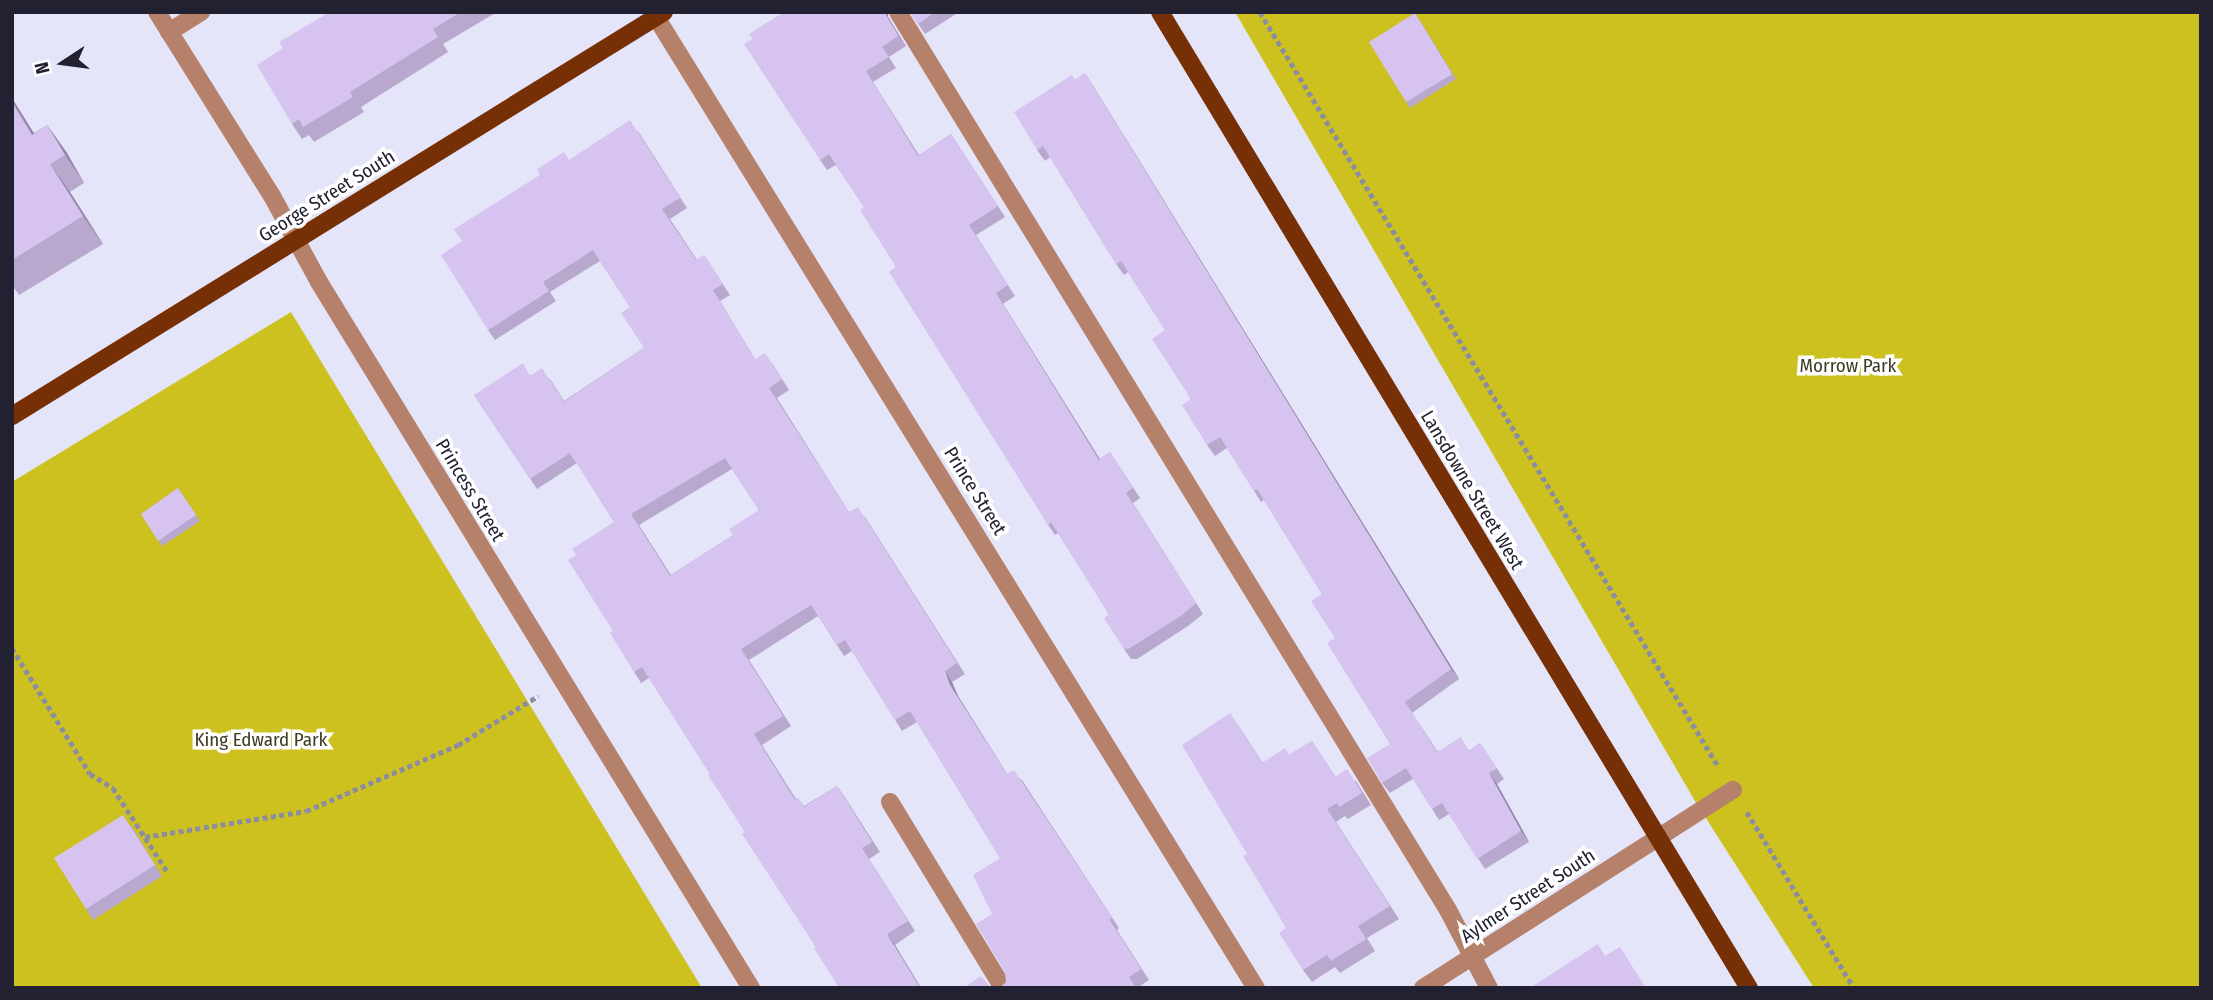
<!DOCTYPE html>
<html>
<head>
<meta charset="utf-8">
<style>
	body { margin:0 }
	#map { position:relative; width:2213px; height:1000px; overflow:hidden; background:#e5e5f9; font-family:"Fira Sans Condensed",sans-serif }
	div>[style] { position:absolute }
	.green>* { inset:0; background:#cdc120 }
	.path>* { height:4.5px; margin-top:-2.25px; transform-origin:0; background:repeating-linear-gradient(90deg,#8d8da0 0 5px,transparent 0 8.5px) }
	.minor>* { height:18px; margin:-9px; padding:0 9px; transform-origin:9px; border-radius:9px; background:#b6816a }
	.major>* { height:18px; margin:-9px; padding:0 9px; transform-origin:9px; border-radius:9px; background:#773006 }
	.wall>* { inset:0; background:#b9a8ce }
	.shaded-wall>* { inset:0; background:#9688a8 }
	.building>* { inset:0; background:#d7c3f0 }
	span { translate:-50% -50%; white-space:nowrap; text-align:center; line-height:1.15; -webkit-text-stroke:7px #fff; paint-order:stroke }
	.street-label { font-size:19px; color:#212132 }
	.park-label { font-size:19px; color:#3e3c24 }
	.frame { position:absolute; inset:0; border:14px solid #212132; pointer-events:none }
	.north { position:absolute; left:28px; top:28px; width:70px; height:70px; -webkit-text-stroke:5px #fff; paint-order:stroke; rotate:257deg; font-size:19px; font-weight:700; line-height:28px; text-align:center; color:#212132 }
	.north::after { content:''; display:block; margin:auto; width:24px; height:32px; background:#212132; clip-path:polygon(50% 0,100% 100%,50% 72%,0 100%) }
</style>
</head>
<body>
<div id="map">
	<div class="green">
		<div style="clip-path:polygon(1235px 12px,2201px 12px,2201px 988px,1814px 988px,1695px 801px)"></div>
		<div style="clip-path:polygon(291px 312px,702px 988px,12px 988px,12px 482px)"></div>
	</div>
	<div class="path">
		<div style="left:1260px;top:12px;width:882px;rotate:58.72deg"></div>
		<div style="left:12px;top:648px;width:148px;rotate:58.2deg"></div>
		<div style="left:90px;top:774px;width:27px;rotate:31deg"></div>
		<div style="left:113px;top:788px;width:99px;rotate:57deg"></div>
		<div style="left:1747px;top:812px;width:206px;rotate:58.7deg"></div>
		<div style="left:145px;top:837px;width:163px;rotate:-9.2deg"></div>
		<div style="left:306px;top:811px;width:166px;rotate:-23.5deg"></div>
		<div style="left:458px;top:745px;width:94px;rotate:-31.5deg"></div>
	</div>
	<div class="minor">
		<div style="left:157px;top:12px;width:217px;rotate:58deg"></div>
		<div style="left:272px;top:196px;width:98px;rotate:61.3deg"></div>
		<div style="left:319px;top:282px;width:828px;rotate:58.54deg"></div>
		<div style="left:898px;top:12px;width:1053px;rotate:58.51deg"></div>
		<div style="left:1448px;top:910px;width:88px;rotate:62.3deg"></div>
		<div style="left:656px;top:17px;width:1141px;rotate:58.29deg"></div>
		<div style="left:169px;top:32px;width:38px;rotate:-32deg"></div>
		<div style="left:890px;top:802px;width:218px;rotate:58.7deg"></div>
		<div style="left:1423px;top:988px;width:368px;rotate:-32.6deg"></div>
	</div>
	<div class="major">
		<div style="left:1160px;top:12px;width:1140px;rotate:58.89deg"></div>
		<div style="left:12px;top:416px;width:767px;rotate:-31.78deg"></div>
	</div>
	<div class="wall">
		<div style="clip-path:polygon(330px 12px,497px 12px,443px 44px,448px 52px,361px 107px,364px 112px,314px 142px,309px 135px,302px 139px,292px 124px,283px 48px)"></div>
		<div style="clip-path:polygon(910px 12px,959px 12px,925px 34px)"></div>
		<div style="clip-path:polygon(888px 17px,906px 46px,889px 57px,896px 68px,873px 82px,919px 155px,951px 134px,1005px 217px,976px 235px,1015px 296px,1003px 304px,1100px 459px,1110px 452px,1140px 498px,1133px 503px,1203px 614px,1188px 626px,1137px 659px,1131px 659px,1124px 649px,1107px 611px,1058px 533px,1055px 535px,1048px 525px,896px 267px,864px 207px,836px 165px,827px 170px,820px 160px)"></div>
		<div style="clip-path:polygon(1419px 19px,1456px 79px,1410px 108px,1406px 102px)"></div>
		<div style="clip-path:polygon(1085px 73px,1459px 679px,1412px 713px,1438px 752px,1470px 750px,1480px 743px,1504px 779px,1497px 784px,1529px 842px,1485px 869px,1449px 814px,1439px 820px,1413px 779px,1390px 793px,1382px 783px,1390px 744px,1335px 638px,1322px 594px,1264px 500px,1261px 502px,1227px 448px,1215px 456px,1207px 445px,1165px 330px,1128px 272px,1124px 275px,1116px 264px,1050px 157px,1045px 161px,1037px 150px,1075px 80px)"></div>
		<div style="clip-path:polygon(12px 98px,34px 133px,47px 125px,67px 153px,84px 183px,70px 192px,103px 244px,19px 295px,12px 285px)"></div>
		<div style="clip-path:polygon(evenodd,638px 131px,687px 208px,670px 219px,697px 260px,704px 255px,730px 295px,720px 301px,755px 359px,772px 363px,789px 390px,777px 398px,849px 512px,865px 517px,965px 674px,952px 682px,958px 696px,1007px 774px,1022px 780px,1119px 928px,1117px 930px,1149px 980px,1137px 988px,991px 988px,1001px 987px,1006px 982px,1005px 972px,992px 914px,1000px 858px,917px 722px,902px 731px,852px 651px,844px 656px,818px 616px,749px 660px,791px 726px,762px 745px,796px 799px,798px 798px,804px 806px,837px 786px,844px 796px,880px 852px,869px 859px,915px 931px,895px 945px,816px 947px,745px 832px,710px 774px,649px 678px,641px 683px,634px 672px,576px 555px,614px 522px,577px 463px,537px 489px,474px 395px,531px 375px,550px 379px,564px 401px,644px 348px,630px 307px,600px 261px,550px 292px,556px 301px,495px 340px,488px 330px,462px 241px,540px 175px,569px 160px,638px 131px,732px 469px,759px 510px,733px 535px,671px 575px,639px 525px,732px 469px)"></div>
		<div style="clip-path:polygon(178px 488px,200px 521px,162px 546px,141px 514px)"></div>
		<div style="clip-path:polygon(1238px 725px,1262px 762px,1289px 755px,1312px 741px,1335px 776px,1356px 781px,1371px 805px,1348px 819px,1345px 816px,1336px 822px,1399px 919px,1367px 938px,1375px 951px,1340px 973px,1335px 967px,1312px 982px,1303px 970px,1286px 928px,1247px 854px)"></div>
		<div style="clip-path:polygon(131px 825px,162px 876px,93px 920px,86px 909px)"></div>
	</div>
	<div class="shaded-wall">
		<div style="clip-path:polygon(884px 12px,888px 12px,888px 17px,906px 46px)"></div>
		<div style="clip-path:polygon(1085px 73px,1092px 84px,1459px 679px,1451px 669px)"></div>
		<div style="clip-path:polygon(12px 98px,52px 163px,32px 135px,12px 102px)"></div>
		<div style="clip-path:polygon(47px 125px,67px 153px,84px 183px,65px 155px)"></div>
		<div style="clip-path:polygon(50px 164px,70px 192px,103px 244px,83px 216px)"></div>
		<div style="clip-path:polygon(996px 293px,1003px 304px,1106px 470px,1099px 460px)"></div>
		<div style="clip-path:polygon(945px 671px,952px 682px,958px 696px,1014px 785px,950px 685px)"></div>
		<div style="clip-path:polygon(1489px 773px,1497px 784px,1529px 842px,1521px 831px)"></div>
		<div style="clip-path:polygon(887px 934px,895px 945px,921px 988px,920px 988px)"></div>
	</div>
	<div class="building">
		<div style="clip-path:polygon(330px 12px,461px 12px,433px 29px,438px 37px,350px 92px,353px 97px,303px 127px,299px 119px,292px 124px,257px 65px,283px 48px,279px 42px)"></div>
		<div style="clip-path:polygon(784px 12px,884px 12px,898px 36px,882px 47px,889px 57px,866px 71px,918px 156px,951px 134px,998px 206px,969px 225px,1008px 285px,996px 293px,1099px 460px,1110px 452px,1133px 488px,1126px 493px,1196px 603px,1181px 616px,1130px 648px,1124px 649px,1104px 618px,1108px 615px,1107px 611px,1051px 522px,1048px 525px,889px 272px,896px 267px,860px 210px,864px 207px,829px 154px,820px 160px,744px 44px,753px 39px,749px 34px)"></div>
		<div style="clip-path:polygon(910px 12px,935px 12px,918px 24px)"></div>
		<div style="clip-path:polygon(1415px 13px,1452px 74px,1406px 102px,1369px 42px)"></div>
		<div style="clip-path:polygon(1085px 73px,1451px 669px,1405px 702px,1437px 752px,1461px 737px,1469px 751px,1480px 743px,1497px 768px,1489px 773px,1521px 831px,1477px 859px,1442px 803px,1432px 809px,1406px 768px,1382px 783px,1367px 758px,1390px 744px,1327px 643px,1335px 638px,1311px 601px,1322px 594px,1257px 489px,1254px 491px,1220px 437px,1207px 445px,1182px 405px,1191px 399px,1152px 339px,1165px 330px,1121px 261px,1116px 264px,1043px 146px,1037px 150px,1014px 112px,1072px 75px,1075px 80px)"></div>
		<div style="clip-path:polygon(12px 102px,32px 135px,47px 125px,65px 155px,50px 164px,83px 216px,12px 260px)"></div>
		<div style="clip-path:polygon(evenodd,630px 120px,680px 198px,662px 209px,696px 260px,704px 255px,723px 284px,713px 290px,755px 359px,765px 353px,782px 379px,769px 388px,849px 512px,858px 507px,957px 663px,945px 671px,950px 685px,1007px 774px,1014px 770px,1112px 918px,1109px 919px,1141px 969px,1129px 977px,1136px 988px,963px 988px,981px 976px,991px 988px,1001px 987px,1006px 982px,1005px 972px,976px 924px,992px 914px,973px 875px,1000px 858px,910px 711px,895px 720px,845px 640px,837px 645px,811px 605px,741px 649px,783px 716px,754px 734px,795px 800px,798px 798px,804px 807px,837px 786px,872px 842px,862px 848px,908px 921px,887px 934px,920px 988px,839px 988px,814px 948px,816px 947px,742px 834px,745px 832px,708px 775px,710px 774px,642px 667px,634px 672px,610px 633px,613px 631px,568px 560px,576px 555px,572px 549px,614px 522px,570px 453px,530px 479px,474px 395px,523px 363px,530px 376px,542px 368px,564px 402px,644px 348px,621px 313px,630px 307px,593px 250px,543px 282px,549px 291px,488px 330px,441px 255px,462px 241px,454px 229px,540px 175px,537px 169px,564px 152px,569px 160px,630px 120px,725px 458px,759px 510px,729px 529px,733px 535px,670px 576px,631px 514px,725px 458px)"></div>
		<div style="clip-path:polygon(178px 488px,196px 515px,158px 541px,141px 514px)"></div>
		<div style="clip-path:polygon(1230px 713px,1262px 763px,1285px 748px,1289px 755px,1312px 741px,1335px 777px,1347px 769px,1362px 793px,1339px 807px,1337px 803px,1327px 809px,1390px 906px,1358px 926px,1366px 939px,1331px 961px,1327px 955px,1303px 970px,1279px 933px,1286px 928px,1243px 856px,1247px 854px,1182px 745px)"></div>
		<div style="clip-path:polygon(123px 815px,155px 865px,86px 909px,54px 858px)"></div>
		<div style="clip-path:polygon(1598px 944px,1605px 956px,1620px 947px,1646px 988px,1530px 988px)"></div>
	</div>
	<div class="street-label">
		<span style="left:327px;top:196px;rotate:-32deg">George Street South</span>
		<span style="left:470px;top:490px;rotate:59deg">Princess Street</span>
		<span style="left:1472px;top:490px;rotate:59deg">Lansdowne Street West</span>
		<span style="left:975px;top:491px;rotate:58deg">Prince Street</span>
		<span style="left:1528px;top:896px;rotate:-33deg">Aylmer Street South</span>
	</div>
	<div class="park-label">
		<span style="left:1848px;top:366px">Morrow Park</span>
		<span style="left:261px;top:740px">King Edward Park</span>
	</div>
	<div class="frame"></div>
	<div class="north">N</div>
</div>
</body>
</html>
